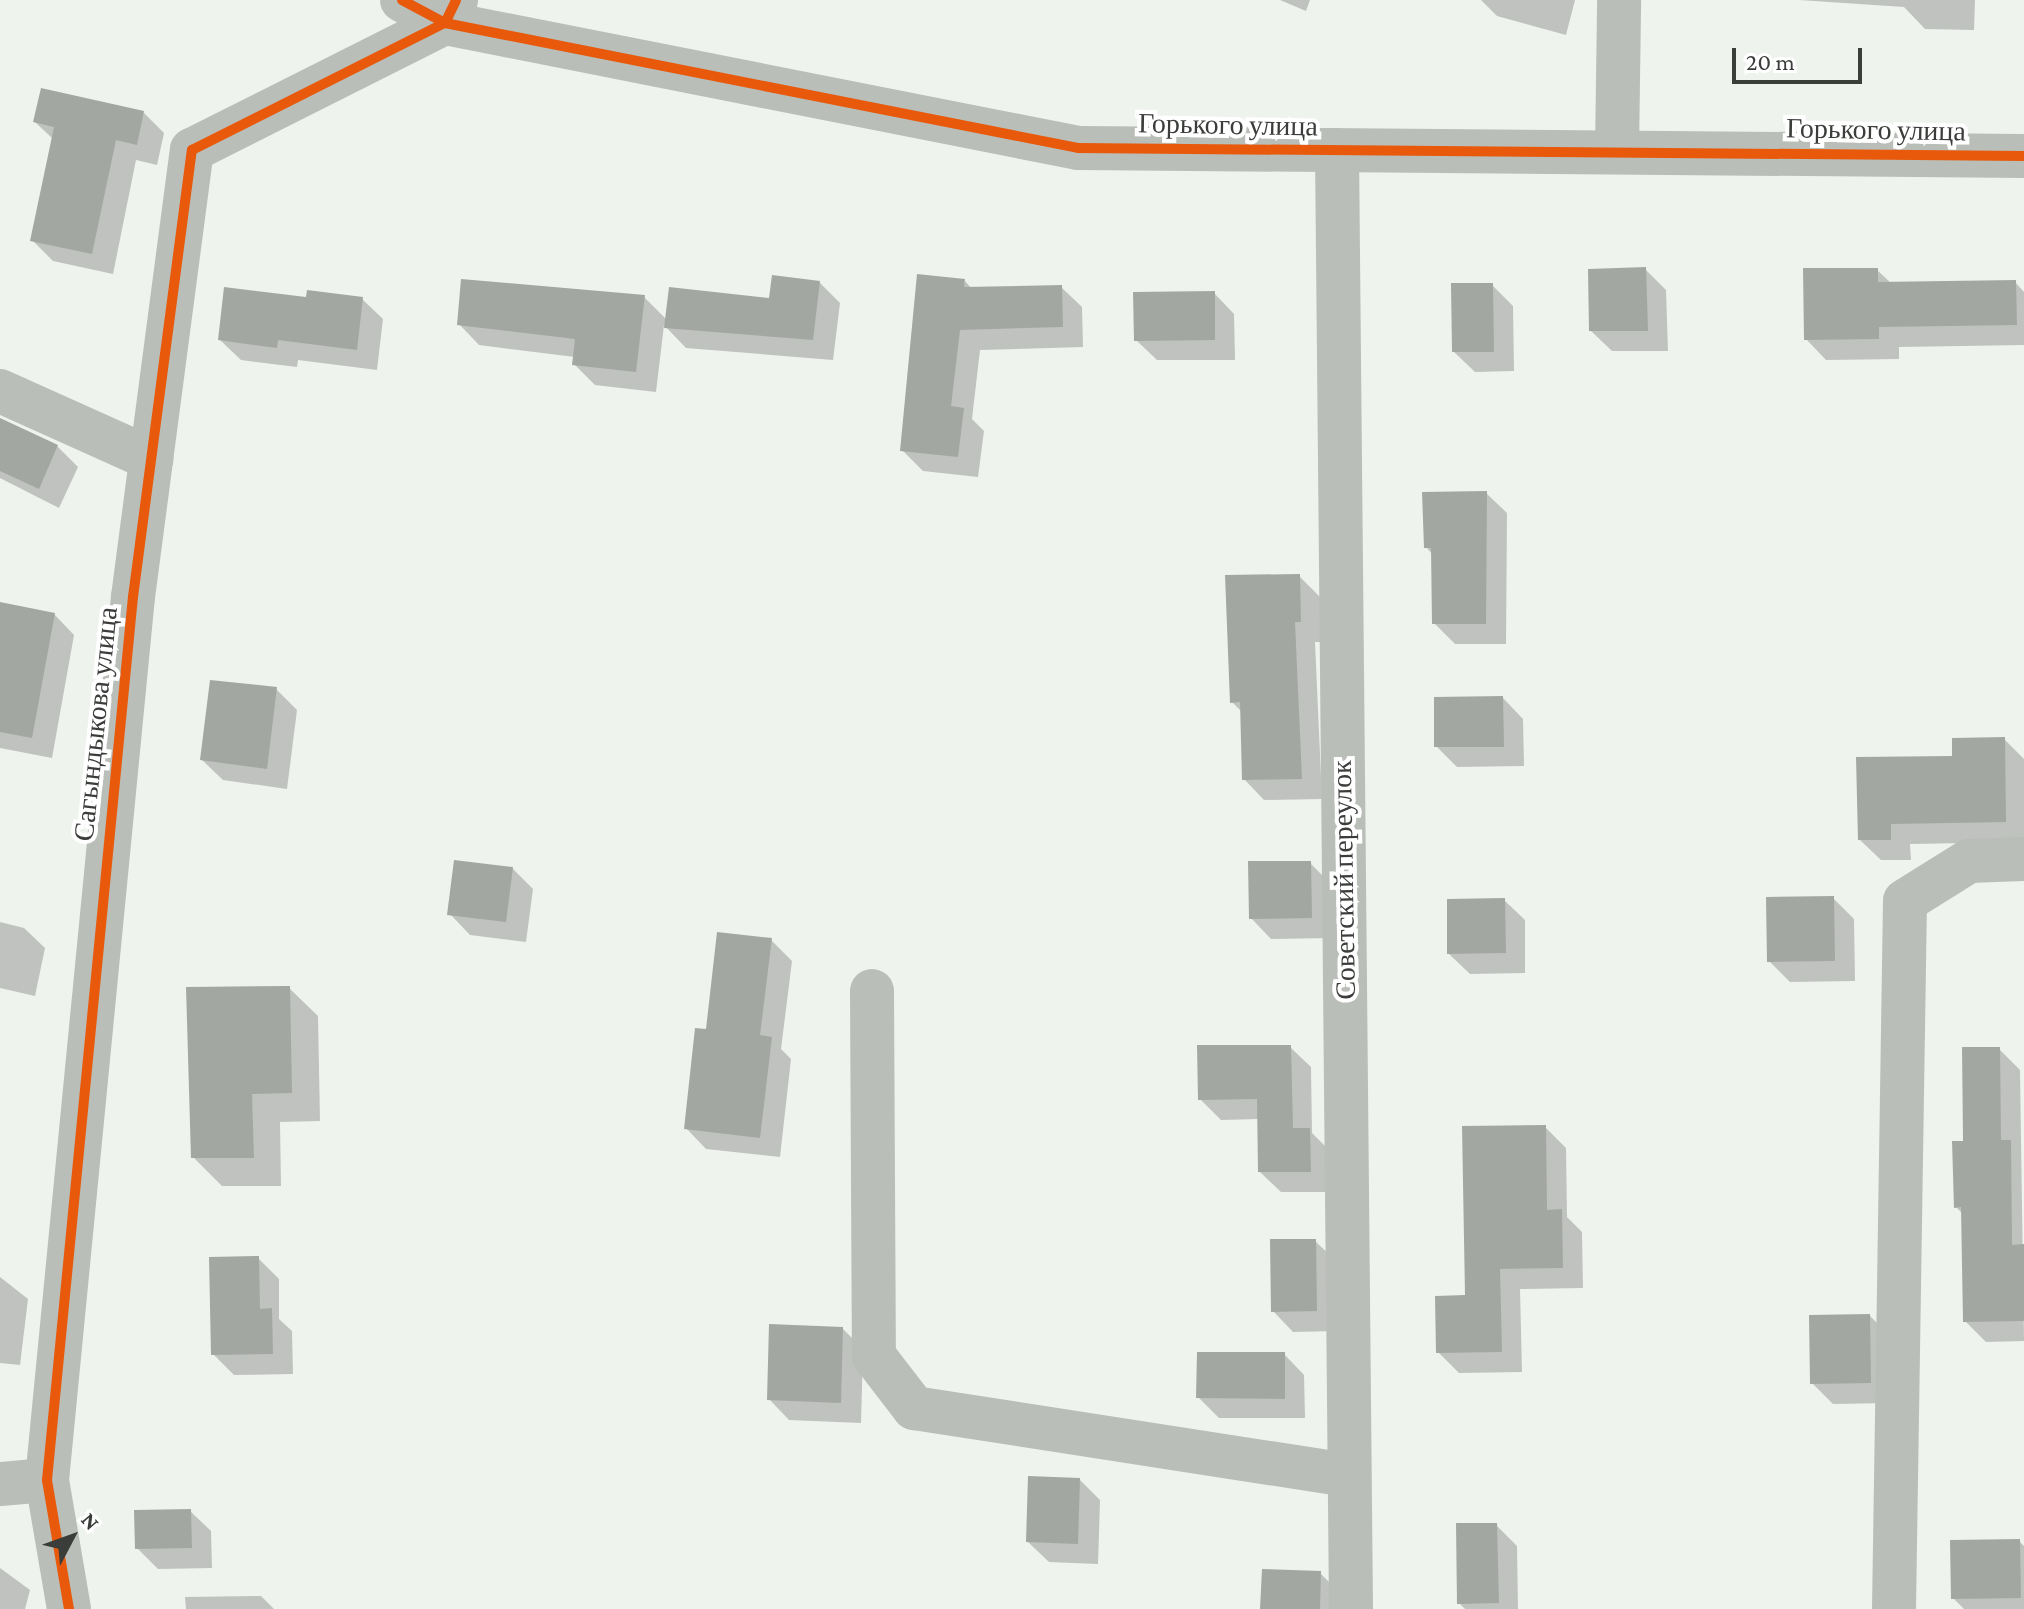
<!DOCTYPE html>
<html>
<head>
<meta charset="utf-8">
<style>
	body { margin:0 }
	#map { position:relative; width:2024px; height:1609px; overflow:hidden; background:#eff3ee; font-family:"Crimson Pro",serif }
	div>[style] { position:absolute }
	.shadow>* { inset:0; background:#0003 }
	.building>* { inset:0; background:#a3a7a2 }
	.minor>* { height:44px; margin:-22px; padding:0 22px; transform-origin:22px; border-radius:22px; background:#babeb8 }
	.cycleway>* { height:10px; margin:-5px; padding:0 5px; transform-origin:5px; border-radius:5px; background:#e8590c }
	span { translate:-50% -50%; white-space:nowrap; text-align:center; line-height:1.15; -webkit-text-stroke:8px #fff; paint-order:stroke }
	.street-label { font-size:28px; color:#3a3d39 }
	.north { position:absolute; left:32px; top:1497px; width:80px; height:80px; -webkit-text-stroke:6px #fff; paint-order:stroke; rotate:49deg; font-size:22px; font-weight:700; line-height:32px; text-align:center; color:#3a3d39 }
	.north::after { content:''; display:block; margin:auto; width:28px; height:36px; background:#3a3d39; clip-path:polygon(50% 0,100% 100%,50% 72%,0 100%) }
	.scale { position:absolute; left:1732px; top:48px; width:130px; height:36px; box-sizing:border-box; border:4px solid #3a3d39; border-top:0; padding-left:10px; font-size:24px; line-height:28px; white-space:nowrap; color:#3a3d39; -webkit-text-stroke:6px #fff; paint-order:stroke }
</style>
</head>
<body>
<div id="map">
	<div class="shadow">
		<div style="clip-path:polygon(1280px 0,1310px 0,1306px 11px)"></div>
		<div style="clip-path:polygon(1481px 0,1575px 0,1566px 35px,1497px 16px)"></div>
		<div style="clip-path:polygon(1799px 0,1975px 0,1974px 30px,1925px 29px,1904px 7px)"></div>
		<div style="clip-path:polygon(143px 112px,164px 133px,157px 165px,136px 160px,113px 274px,53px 261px,32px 240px,53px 139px,35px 122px)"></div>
		<div style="clip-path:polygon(1645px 269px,1666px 290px,1668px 351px,1612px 351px,1591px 331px)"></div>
		<div style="clip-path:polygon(1877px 270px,1892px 284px,2015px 282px,2024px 292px,2024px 345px,1899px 347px,1899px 359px,1826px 360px,1806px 339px)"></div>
		<div style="clip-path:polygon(965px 281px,972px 289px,1061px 287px,1082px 307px,1083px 347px,980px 350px,972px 419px,984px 431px,978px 477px,923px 471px,902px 450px)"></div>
		<div style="clip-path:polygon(819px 282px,840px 303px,833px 360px,686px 348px,664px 325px,656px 392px,595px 385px,574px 364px,575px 357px,479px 345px,459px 324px,644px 297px,667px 320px,771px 300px)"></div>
		<div style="clip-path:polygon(1492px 285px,1513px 306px,1514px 371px,1475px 372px,1454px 352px)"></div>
		<div style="clip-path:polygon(1214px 293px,1234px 314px,1235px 360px,1157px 360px,1136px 340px)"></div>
		<div style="clip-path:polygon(308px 299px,362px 299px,383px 319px,377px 370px,298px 360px,297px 367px,241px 360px,220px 340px)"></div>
		<div style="clip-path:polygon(0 426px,57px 446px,78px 467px,59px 508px,0 478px)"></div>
		<div style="clip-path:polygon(1486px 493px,1507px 513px,1506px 644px,1455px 644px,1434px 623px,1433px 555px,1426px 547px)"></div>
		<div style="clip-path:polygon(1299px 576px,1320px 597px,1321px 642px,1315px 642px,1322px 799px,1264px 800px,1244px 779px,1242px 712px,1232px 702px)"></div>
		<div style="clip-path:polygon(0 604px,54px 614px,74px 635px,52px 758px,0 748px)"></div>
		<div style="clip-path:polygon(276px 689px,297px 710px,287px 789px,223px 780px,202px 760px)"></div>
		<div style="clip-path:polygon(1503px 698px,1523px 719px,1524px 766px,1457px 767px,1436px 746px)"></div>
		<div style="clip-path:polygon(2004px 739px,2024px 759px,2024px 842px,1910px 844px,1911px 860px,1881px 860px,1860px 840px,1954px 758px)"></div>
		<div style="clip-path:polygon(1310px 863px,1331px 884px,1332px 938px,1271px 939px,1251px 918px)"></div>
		<div style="clip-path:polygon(512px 868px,533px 889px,526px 942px,470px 935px,450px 914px)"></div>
		<div style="clip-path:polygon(1833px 898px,1854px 919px,1855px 981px,1790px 982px,1769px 961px)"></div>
		<div style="clip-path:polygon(1504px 900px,1525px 920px,1525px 973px,1470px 974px,1449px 954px)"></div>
		<div style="clip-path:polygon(0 922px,24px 928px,45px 948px,35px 996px,0 988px)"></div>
		<div style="clip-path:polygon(771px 940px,792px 961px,781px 1049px,791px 1059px,780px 1157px,706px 1149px,686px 1128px,707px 1031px)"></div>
		<div style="clip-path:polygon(289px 988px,318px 1016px,320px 1121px,280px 1122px,281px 1186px,222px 1186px,193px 1157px)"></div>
		<div style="clip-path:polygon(1290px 1047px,1311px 1067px,1312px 1133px,1330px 1151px,1331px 1192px,1281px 1192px,1260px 1172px,1259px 1119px,1221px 1120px,1200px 1099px)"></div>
		<div style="clip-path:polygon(1999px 1049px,2020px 1070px,2024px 1341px,1986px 1342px,1965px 1321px,1963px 1214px,1956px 1207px,1965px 1143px)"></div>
		<div style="clip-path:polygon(1545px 1127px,1566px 1148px,1567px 1217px,1582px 1232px,1583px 1288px,1520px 1289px,1522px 1372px,1459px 1373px,1438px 1352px)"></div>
		<div style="clip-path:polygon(1315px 1241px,1336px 1261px,1337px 1331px,1293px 1332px,1273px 1311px)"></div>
		<div style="clip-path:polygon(258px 1258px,279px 1279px,279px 1319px,292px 1331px,293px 1374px,234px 1375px,213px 1354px)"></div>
		<div style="clip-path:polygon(0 1277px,28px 1299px,20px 1365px,0 1363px)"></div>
		<div style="clip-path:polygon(1870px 1316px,1890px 1336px,1891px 1403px,1833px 1404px,1812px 1383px)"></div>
		<div style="clip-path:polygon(843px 1329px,863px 1349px,861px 1423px,789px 1420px,769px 1399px)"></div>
		<div style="clip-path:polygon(1284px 1354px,1304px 1375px,1305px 1418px,1219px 1418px,1198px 1397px)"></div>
		<div style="clip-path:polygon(1080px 1480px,1100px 1500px,1098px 1564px,1049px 1562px,1028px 1542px)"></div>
		<div style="clip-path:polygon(190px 1511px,211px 1531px,212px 1568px,158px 1569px,137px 1548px)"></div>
		<div style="clip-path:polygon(1496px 1525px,1517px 1546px,1518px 1609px,1465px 1609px,1459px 1603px)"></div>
		<div style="clip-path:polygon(2019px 1541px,2024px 1546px,2024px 1609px,1964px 1609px,1953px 1598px)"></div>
		<div style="clip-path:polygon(0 1568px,30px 1590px,25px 1609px,0 1609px)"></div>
		<div style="clip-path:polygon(1320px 1573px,1341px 1594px,1340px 1609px,1262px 1609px)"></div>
		<div style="clip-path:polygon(261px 1596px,274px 1609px,186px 1609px,185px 1597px)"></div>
	</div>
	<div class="building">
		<div style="clip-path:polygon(41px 88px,144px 111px,137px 145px,116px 140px,92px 254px,30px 241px,54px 127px,33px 122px)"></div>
		<div style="clip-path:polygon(1646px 267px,1648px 331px,1589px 331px,1588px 269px)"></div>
		<div style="clip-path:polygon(1803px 268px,1878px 268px,1878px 282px,2016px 280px,2017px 325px,1879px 327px,1879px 339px,1804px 340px)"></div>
		<div style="clip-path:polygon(917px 274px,965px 279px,964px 287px,1062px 285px,1063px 327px,960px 330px,951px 406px,964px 408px,958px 457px,900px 451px)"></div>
		<div style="clip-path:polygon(772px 275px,820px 281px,813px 340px,664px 328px,669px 287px,769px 298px)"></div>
		<div style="clip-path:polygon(461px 279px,645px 295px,636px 372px,572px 365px,575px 339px,457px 325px)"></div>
		<div style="clip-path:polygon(1451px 283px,1493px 283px,1494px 352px,1452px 352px)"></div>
		<div style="clip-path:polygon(224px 287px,306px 297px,307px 290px,363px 297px,357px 350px,278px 340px,277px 348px,218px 340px)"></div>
		<div style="clip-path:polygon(1215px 291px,1215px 340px,1134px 341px,1133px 292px)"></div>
		<div style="clip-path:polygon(0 418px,58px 445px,39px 489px,0 471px)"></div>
		<div style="clip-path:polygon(1487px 491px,1486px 624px,1432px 624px,1431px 548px,1424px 548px,1422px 492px)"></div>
		<div style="clip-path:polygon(1300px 574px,1301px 622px,1295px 622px,1302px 779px,1242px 780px,1240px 702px,1230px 703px,1225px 575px)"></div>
		<div style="clip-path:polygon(0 602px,55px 613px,32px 738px,0 732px)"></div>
		<div style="clip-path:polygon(210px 680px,277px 687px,267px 769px,200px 760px)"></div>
		<div style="clip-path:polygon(1503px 696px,1504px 747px,1434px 747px,1434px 697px)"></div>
		<div style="clip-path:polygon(2005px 737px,2006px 822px,1891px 824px,1891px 840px,1858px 840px,1856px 757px,1952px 756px,1952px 738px)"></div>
		<div style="clip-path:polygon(454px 860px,513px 867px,506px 922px,447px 915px)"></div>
		<div style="clip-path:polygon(1248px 861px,1311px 861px,1312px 918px,1249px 919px)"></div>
		<div style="clip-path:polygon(1834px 896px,1835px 961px,1767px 962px,1766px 897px)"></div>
		<div style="clip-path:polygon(1505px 898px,1506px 953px,1447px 954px,1447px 899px)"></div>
		<div style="clip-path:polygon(717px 932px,772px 938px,760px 1035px,772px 1037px,760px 1138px,684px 1129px,695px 1028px,706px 1029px)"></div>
		<div style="clip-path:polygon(290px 986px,292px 1093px,252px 1094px,254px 1158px,191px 1158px,186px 987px)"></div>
		<div style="clip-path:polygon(1197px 1045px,1291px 1045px,1293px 1128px,1310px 1128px,1311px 1172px,1258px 1172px,1257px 1099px,1198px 1100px)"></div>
		<div style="clip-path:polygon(1962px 1047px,2000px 1047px,2001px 1140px,2011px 1140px,2012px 1245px,2024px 1244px,2024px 1321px,1963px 1322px,1961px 1207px,1954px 1208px,1952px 1141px,1963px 1141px)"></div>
		<div style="clip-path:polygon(1546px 1125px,1547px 1210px,1562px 1209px,1563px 1268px,1500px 1269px,1502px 1352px,1436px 1353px,1435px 1296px,1465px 1295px,1462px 1126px)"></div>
		<div style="clip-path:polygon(1270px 1239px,1316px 1239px,1317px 1311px,1271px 1312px)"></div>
		<div style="clip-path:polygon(259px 1256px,260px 1309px,272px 1308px,273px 1354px,211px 1355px,209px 1257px)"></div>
		<div style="clip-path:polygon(1870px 1314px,1871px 1383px,1810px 1384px,1809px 1315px)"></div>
		<div style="clip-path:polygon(769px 1324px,843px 1327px,841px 1403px,767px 1400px)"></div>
		<div style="clip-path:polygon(1197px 1352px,1285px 1352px,1285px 1399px,1196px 1398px)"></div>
		<div style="clip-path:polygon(1028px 1476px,1080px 1478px,1078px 1544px,1026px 1542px)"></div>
		<div style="clip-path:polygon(191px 1509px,192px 1548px,135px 1549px,134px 1510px)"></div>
		<div style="clip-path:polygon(1456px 1523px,1497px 1523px,1499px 1603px,1457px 1604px)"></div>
		<div style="clip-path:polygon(2020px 1539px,2021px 1598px,1951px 1599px,1950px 1540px)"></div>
		<div style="clip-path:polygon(1262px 1569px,1321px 1571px,1320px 1609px,1260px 1609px)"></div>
	</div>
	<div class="minor">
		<div style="left:402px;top:0;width:49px;rotate:28.1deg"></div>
		<div style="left:445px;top:23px;width:645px;rotate:11.17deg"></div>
		<div style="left:1078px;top:148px;width:946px;rotate:0.48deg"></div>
		<div style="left:1337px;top:150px;width:1459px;rotate:89.45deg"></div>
		<div style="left:1617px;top:152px;width:152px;rotate:-89.2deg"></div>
		<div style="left:0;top:391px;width:166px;rotate:24.2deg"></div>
		<div style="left:872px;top:991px;width:365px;rotate:89.7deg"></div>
		<div style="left:874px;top:1356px;width:66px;rotate:52.4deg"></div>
		<div style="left:914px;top:1408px;width:440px;rotate:8.8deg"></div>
		<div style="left:0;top:1484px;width:47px;rotate:-4.9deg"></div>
		<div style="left:69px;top:1609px;width:131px;rotate:-99.7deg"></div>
		<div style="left:47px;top:1480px;width:887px;rotate:-84.44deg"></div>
		<div style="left:133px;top:597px;width:451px;rotate:-82.5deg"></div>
		<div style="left:192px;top:150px;width:283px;rotate:-26.7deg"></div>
		<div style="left:445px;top:23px;width:25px;rotate:-64deg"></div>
		<div style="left:1894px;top:1609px;width:708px;rotate:-89.11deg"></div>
		<div style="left:1905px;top:901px;width:75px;rotate:-32deg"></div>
		<div style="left:1969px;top:861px;width:55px;rotate:-2.1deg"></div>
	</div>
	<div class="cycleway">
		<div style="left:402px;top:0;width:49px;rotate:28.1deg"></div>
		<div style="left:445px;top:23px;width:645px;rotate:11.17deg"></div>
		<div style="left:1078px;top:148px;width:946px;rotate:0.48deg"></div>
		<div style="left:69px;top:1609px;width:131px;rotate:-99.7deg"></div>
		<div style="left:47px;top:1480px;width:887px;rotate:-84.44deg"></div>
		<div style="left:133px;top:597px;width:451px;rotate:-82.5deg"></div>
		<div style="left:192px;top:150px;width:283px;rotate:-26.7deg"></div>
		<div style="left:445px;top:23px;width:25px;rotate:-64deg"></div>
	</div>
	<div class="street-label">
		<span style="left:1228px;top:125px;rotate:1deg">Горького улица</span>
		<span style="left:1876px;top:130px;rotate:1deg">Горького улица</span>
		<span style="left:96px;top:724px;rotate:-84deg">Сагындыкова улица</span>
		<span style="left:1344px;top:880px;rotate:-91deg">Советский переулок</span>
	</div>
	<div class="north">N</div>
	<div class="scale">20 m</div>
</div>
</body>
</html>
